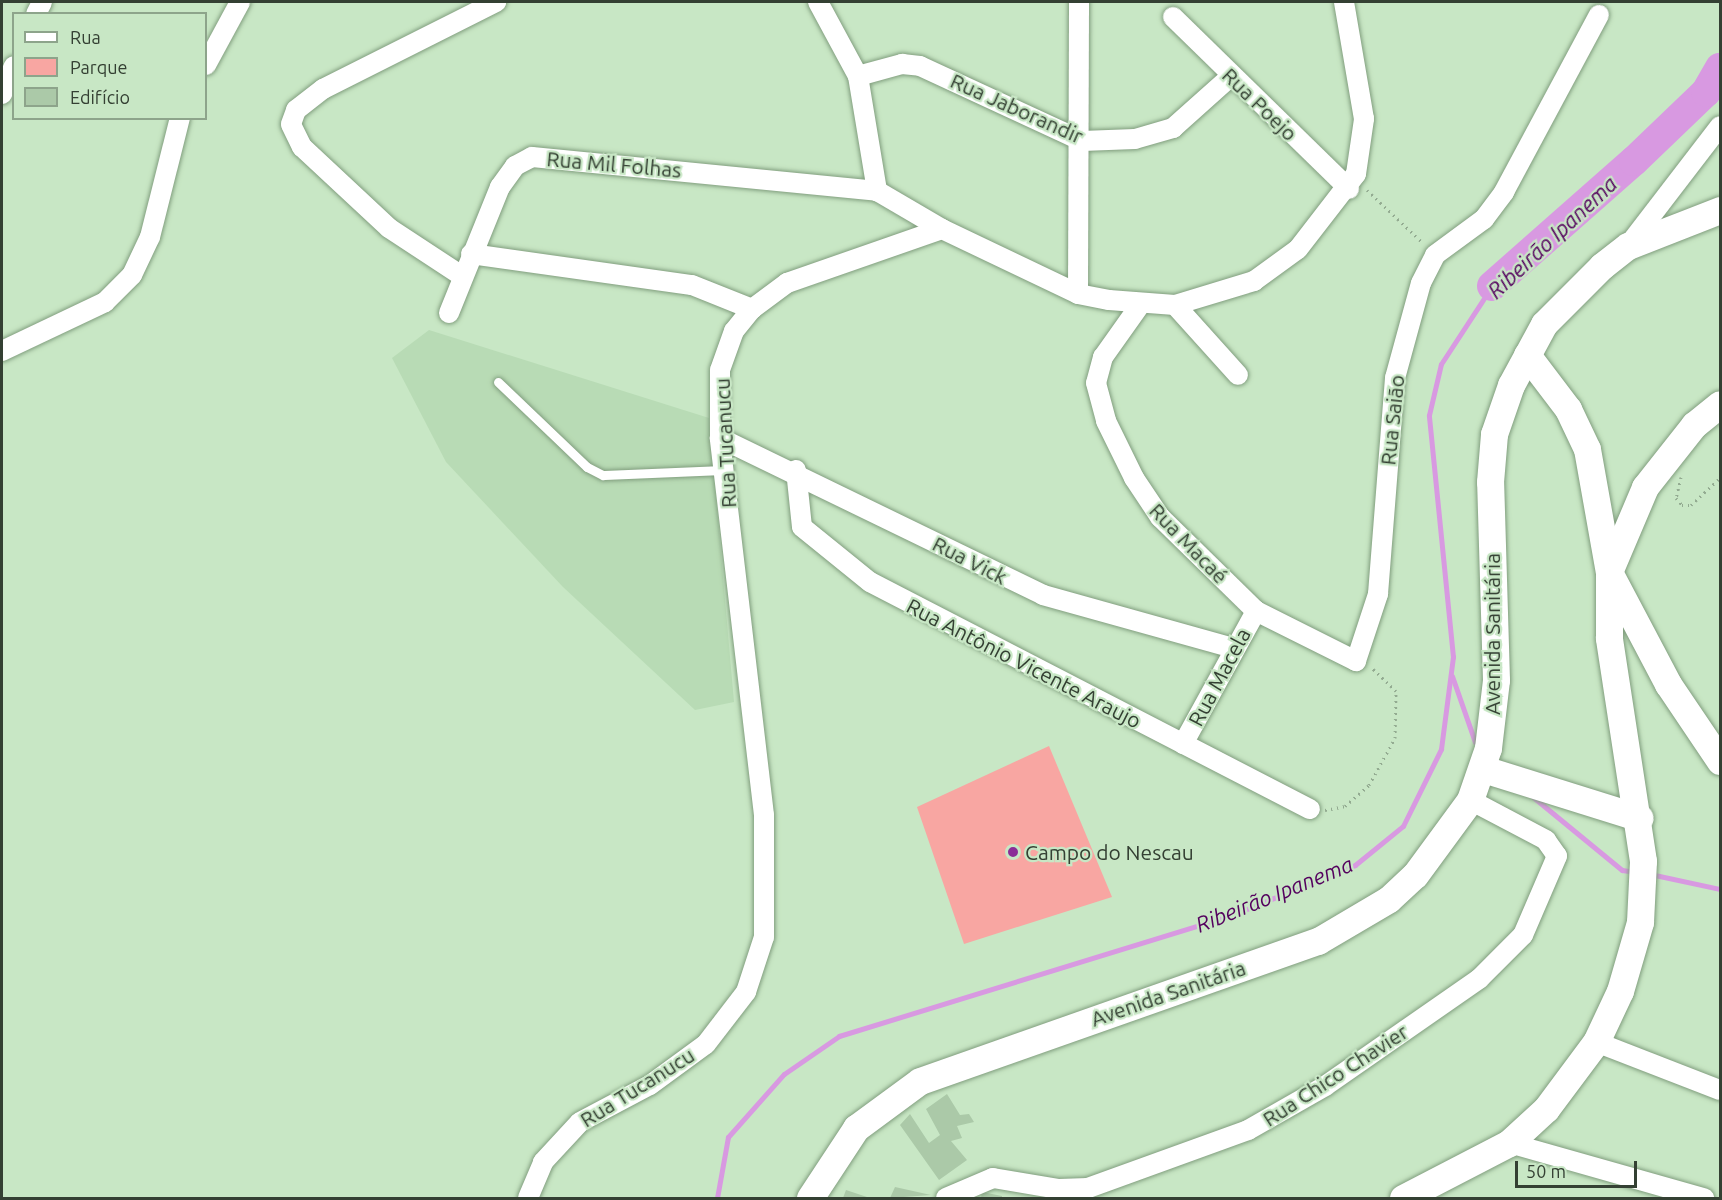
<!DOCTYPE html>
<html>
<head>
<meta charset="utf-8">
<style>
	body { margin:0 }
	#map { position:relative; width:1722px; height:1200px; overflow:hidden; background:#c8e7c5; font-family:Ubuntu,sans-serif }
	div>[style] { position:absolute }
	.built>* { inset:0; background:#b8dbb5 }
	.green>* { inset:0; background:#f8a6a2 }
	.stream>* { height:5px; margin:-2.5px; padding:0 2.5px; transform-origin:2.5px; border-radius:2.5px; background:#d899e1 }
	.river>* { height:30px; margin:-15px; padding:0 15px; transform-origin:15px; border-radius:15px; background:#d899e1 }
	.building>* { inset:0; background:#abc9a8 }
	.path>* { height:3px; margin-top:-1.5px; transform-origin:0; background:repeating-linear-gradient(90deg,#93ab91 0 1.5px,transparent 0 6px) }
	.roads { filter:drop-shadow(0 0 2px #819e7e) drop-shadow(0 0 2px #819e7e) }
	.lane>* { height:9px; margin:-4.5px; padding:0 4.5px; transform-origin:4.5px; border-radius:4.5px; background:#fff }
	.street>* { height:20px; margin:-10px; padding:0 10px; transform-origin:10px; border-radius:10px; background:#fff }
	.secondary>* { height:27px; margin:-13.5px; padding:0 13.5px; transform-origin:13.5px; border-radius:13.5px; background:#fff }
	.dots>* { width:16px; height:16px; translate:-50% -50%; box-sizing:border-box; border:3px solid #c8e7c5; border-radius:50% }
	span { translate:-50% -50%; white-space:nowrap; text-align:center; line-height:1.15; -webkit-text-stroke:4.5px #c8e7c5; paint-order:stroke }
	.street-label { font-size:21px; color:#344033 }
	.poi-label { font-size:21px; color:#344033 }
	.left { translate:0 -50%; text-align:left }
	.water-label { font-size:22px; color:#54015e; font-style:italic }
	.frame { position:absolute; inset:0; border:3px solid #344033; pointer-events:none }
	.legend { position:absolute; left:12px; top:12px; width:195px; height:108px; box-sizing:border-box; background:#c8e7c5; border:2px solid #8da48b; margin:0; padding:8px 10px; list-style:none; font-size:18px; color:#344033 }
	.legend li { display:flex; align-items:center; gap:12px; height:30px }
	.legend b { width:30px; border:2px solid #8da48b }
	.scale { position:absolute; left:1515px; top:1161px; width:122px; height:27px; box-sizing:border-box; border:3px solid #344033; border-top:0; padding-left:8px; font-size:18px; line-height:21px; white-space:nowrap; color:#344033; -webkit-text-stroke:4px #c8e7c5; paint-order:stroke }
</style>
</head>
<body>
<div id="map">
	<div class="built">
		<div style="clip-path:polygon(429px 330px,709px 418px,734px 702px,695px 710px,563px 587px,446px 462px,392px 358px)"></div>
	</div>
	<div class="green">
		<div style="clip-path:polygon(1049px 746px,1112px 897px,964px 944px,917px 807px)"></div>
	</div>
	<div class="stream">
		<div style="left:1452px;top:676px;width:70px;rotate:70.8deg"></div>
		<div style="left:1533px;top:797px;width:115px;rotate:39.4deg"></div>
		<div style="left:1622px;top:870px;width:12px;rotate:9deg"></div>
		<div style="left:1650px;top:874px;width:72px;rotate:12.1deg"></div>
		<div style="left:717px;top:1198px;width:62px;rotate:-79.8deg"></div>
		<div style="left:728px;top:1137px;width:84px;rotate:-48.4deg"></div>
		<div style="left:784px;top:1074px;width:67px;rotate:-34.6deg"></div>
		<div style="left:839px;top:1036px;width:411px;rotate:-17.1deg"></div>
		<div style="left:1232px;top:915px;width:133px;rotate:-22.1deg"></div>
		<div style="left:1355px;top:865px;width:62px;rotate:-39.1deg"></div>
		<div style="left:1403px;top:826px;width:86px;rotate:-63.7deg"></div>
		<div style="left:1441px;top:749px;width:93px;rotate:-82.6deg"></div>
		<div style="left:1453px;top:657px;width:243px;rotate:-95.7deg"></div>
		<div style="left:1429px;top:415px;width:52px;rotate:-76.8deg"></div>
		<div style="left:1441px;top:364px;width:93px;rotate:-56.8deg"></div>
	</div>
	<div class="river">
		<div style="left:1492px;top:286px;width:189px;rotate:-41.4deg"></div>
		<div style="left:1634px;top:161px;width:100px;rotate:-43.8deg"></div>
		<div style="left:1706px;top:92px;width:28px;rotate:-60deg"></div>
	</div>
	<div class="building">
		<div style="clip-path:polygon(947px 1094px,960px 1115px,969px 1114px,974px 1122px,957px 1126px,962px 1138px,951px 1141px,967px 1160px,939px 1180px,900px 1125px,910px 1114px,929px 1143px,940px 1135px,926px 1109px)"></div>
		<div style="clip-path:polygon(895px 1187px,931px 1195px,890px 1198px)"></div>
		<div style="clip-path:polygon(846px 1190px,870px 1198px,843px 1198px)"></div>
		<div style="clip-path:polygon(982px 1192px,1002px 1196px,1002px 1198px,981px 1198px)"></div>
	</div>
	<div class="path">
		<div style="left:1367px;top:190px;width:77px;rotate:43.4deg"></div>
		<div style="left:1681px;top:477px;width:22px;rotate:103deg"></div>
		<div style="left:1676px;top:498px;width:9px;rotate:49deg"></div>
		<div style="left:1682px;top:505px;width:9px"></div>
		<div style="left:1691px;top:505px;width:40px;rotate:-43deg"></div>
		<div style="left:1325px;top:810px;width:20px;rotate:-11deg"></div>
		<div style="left:1345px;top:806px;width:32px;rotate:-41deg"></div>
		<div style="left:1369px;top:785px;width:54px;rotate:-61deg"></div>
		<div style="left:1395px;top:738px;width:47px;rotate:-88.8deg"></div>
		<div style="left:1396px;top:691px;width:33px;rotate:-136deg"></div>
	</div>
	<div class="roads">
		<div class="lane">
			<div style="left:498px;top:382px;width:123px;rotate:43.7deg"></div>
			<div style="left:587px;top:467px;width:18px;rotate:27deg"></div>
			<div style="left:603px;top:475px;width:121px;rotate:-2.4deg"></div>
		</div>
		<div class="street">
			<div style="left:818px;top:2px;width:84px;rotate:61.6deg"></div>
			<div style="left:858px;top:76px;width:117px;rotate:80.6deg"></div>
			<div style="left:877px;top:191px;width:75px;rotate:30.3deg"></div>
			<div style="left:36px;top:14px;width:13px;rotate:-63deg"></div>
			<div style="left:1173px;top:17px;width:246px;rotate:44.3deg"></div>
			<div style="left:206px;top:65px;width:72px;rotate:-61.6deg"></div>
			<div style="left:858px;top:76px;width:46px;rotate:-15.3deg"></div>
			<div style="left:902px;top:64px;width:18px;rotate:6deg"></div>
			<div style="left:920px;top:66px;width:179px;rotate:24.8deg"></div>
			<div style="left:1082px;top:141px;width:53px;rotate:-2.2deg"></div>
			<div style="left:1135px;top:139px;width:40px;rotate:-16deg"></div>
			<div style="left:1173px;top:128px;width:76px;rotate:-41.8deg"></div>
			<div style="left:2px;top:94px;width:30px;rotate:-67deg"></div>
			<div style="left:1628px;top:246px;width:151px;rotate:-52.5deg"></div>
			<div style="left:471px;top:254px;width:223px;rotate:8deg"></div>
			<div style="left:692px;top:285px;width:65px;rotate:21.8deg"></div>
			<div style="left:462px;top:276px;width:87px;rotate:-146.7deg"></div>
			<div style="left:389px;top:228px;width:119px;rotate:-137deg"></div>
			<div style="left:302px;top:147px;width:25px;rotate:-116deg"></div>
			<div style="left:291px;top:124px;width:15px;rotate:-70deg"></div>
			<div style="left:296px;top:110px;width:34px;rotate:-38deg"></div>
			<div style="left:323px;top:89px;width:194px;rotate:-26.7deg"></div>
			<div style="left:1078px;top:294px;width:292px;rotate:-89.8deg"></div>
			<div style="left:1140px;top:305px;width:64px;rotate:125.4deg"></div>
			<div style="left:1103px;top:357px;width:27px;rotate:105deg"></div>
			<div style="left:1096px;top:383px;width:39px;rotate:75deg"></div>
			<div style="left:1106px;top:421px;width:64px;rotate:63.8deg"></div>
			<div style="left:1134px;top:478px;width:47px;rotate:56.3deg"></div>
			<div style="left:1160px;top:517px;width:134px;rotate:44.4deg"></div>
			<div style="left:1256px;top:611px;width:112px;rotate:26.6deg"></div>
			<div style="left:1356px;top:661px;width:71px;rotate:-71.8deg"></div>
			<div style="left:1378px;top:594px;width:217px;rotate:-85.5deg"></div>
			<div style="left:1395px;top:378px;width:98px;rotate:-74.7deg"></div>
			<div style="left:1421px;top:283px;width:31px;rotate:-63deg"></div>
			<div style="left:1435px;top:255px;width:61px;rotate:-36.3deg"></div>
			<div style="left:1484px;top:219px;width:34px;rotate:-53deg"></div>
			<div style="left:1504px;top:192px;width:201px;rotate:-61.8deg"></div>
			<div style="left:1175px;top:305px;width:94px;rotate:48deg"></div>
			<div style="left:449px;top:313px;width:136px;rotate:-68deg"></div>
			<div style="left:500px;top:187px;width:26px;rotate:-54deg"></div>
			<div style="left:515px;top:166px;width:19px;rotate:-28deg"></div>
			<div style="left:532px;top:157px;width:347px;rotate:5.6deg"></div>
			<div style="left:2px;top:351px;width:114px;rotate:-25.4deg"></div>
			<div style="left:105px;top:302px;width:38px;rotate:-45deg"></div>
			<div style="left:132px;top:275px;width:42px;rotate:-64.7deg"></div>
			<div style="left:150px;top:237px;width:123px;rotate:-75.9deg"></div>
			<div style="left:720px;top:438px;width:359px;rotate:25.9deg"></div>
			<div style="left:1043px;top:595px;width:197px;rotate:15.6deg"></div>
			<div style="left:796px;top:470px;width:57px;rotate:84deg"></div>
			<div style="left:802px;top:527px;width:87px;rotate:39deg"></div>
			<div style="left:870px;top:582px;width:495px;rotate:27.3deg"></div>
			<div style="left:1183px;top:744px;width:152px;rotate:-61.2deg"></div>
			<div style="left:1596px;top:1042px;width:133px;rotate:21.2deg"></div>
			<div style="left:1509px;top:1143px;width:203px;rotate:15.8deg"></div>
			<div style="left:528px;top:1198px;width:39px;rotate:-67deg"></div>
			<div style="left:543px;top:1162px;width:54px;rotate:-47.2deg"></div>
			<div style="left:580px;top:1122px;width:79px;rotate:-27.9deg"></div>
			<div style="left:650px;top:1085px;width:69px;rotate:-36.2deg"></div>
			<div style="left:706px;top:1044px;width:66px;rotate:-52.4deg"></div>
			<div style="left:746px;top:992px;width:58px;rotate:-71.9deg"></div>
			<div style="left:764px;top:937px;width:122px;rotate:-90deg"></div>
			<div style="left:764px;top:815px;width:380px;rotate:-96.7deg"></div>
			<div style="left:720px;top:438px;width:68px;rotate:-90deg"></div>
			<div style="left:720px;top:370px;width:41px;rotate:-70.3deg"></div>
			<div style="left:734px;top:331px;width:28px;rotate:-51deg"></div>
			<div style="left:752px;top:309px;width:44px;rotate:-36.6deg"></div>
			<div style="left:787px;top:283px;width:164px;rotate:-19.2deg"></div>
			<div style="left:942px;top:229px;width:151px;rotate:25.5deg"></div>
			<div style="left:1078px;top:294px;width:32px;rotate:11deg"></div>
			<div style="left:1109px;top:300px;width:66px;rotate:4.3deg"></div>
			<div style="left:1175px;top:305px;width:83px;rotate:-16.9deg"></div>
			<div style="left:1254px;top:281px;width:54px;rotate:-36deg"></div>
			<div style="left:1298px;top:249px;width:95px;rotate:-52.3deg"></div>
			<div style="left:1356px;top:174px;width:56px;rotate:-81.7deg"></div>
			<div style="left:1364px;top:119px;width:119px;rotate:-99.7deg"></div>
			<div style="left:946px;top:1198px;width:51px;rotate:-23.1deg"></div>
			<div style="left:993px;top:1178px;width:67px;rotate:9.5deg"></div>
			<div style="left:1059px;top:1189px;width:29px;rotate:-2deg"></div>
			<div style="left:1088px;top:1188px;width:170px;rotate:-19.9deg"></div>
			<div style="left:1248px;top:1130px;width:89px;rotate:-29.7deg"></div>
			<div style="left:1325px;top:1086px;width:188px;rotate:-34.8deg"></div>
			<div style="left:1479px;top:979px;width:62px;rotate:-45deg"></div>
			<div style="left:1523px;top:935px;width:86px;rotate:-66.7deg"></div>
			<div style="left:1557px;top:856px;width:19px;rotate:-125deg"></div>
			<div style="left:1546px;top:840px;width:86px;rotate:-152.2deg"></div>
		</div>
		<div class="secondary">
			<div style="left:1527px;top:355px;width:68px;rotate:52.8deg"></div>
			<div style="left:1568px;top:409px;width:44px;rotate:64.6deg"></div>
			<div style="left:1587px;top:449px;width:125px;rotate:79.9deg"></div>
			<div style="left:1609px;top:572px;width:127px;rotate:62.2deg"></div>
			<div style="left:1668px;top:684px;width:93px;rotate:56deg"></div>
			<div style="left:1483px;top:769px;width:164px;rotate:17.3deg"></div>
			<div style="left:810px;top:1198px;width:84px;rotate:-56.7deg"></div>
			<div style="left:856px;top:1128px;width:79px;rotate:-36.3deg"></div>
			<div style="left:920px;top:1081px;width:422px;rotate:-19.4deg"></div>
			<div style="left:1318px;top:941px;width:82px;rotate:-30.6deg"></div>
			<div style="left:1389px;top:899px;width:35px;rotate:-43deg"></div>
			<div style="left:1415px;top:875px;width:93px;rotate:-53.7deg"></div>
			<div style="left:1470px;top:800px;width:55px;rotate:-70.9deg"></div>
			<div style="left:1488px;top:748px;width:68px;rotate:-83.3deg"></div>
			<div style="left:1496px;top:680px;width:198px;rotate:-91.7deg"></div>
			<div style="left:1490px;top:482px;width:48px;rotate:-85.2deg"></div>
			<div style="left:1494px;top:434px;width:52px;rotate:-70.9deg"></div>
			<div style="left:1511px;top:385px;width:69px;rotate:-61.6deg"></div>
			<div style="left:1544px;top:324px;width:82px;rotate:-45deg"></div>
			<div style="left:1602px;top:266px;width:33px;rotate:-38deg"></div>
			<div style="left:1628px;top:246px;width:99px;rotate:-21.4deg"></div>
			<div style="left:1403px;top:1198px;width:119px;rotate:-27.4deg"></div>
			<div style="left:1509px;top:1143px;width:50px;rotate:-42.6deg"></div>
			<div style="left:1546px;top:1109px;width:84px;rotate:-53.3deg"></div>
			<div style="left:1596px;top:1042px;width:56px;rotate:-64.8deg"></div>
			<div style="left:1620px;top:991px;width:72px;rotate:-73.8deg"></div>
			<div style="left:1640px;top:922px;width:61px;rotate:-87.2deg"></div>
			<div style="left:1643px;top:861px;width:226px;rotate:-98.7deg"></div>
			<div style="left:1609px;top:638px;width:66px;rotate:-90deg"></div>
			<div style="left:1609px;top:572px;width:92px;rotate:-67deg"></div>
			<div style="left:1645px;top:487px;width:79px;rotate:-51.7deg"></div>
			<div style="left:1694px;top:425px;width:33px;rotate:-39deg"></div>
		</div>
	</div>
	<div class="dots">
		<div style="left:1013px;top:852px;background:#8b2d97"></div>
	</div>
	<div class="street-label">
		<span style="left:1260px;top:104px;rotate:44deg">Rua Poejo</span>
		<span style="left:1017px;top:108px;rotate:24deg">Rua Jaborandir</span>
		<span style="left:614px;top:164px;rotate:5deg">Rua Mil Folhas</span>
		<span style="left:1392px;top:420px;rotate:-84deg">Rua Saião</span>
		<span style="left:725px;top:443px;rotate:-93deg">Rua Tucanucu</span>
		<span style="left:1189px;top:543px;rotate:46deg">Rua Macaé</span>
		<span style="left:970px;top:560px;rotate:27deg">Rua Vick</span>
		<span style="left:1492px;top:634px;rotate:-90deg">Avenida Sanitária</span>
		<span style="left:1024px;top:663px;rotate:27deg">Rua Antônio Vicente Araujo</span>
		<span style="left:1219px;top:677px;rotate:-62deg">Rua Macela</span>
		<span style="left:1168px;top:993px;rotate:-19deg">Avenida Sanitária</span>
		<span style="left:1335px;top:1075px;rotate:-33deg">Rua Chico Chavier</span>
		<span style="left:637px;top:1087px;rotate:-32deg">Rua Tucanucu</span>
	</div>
	<div class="poi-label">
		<span class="left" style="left:1025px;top:852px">Campo do Nescau</span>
	</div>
	<div class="water-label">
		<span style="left:1552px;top:237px;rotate:-43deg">Ribeirão Ipanema</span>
		<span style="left:1274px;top:894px;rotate:-22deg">Ribeirão Ipanema</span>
	</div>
	<div class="frame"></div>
	<ul class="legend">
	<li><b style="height:8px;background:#fff"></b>Rua</li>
	<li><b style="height:16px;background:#f8a6a2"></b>Parque</li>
	<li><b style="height:16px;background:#abc9a8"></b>Edifício</li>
	</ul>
	<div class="scale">50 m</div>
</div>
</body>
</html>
